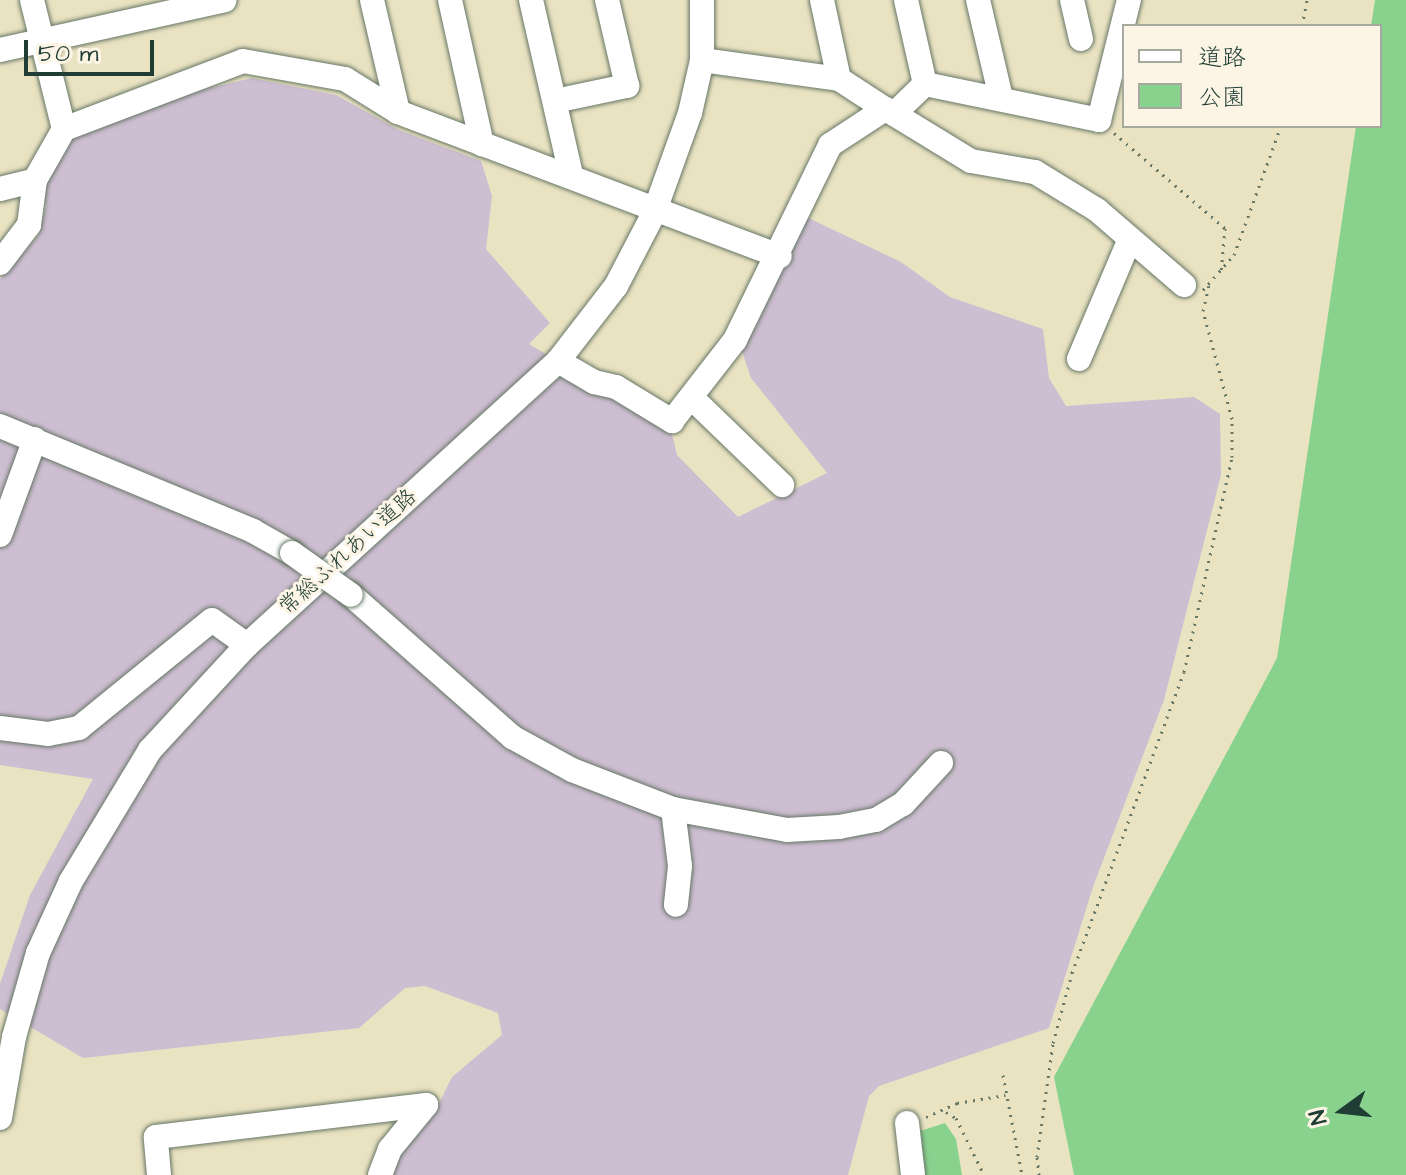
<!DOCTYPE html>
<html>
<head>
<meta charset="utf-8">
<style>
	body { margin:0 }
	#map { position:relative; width:1406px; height:1175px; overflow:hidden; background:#eae3c2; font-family:"Architects Daughter","Klee One",sans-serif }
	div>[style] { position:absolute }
	.industrial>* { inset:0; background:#cebed2 }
	.green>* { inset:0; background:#89d28e }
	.path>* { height:3px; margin-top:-1.5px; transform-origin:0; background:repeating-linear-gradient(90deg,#676 0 2px,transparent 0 8px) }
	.roads { filter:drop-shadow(0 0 2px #676) drop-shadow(0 0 2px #676) }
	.minor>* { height:24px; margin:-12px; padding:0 12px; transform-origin:12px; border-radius:12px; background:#fff }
	.bridges { filter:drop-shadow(0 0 2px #676) drop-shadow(0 0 2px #676) }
	.minor-bridge>* { height:24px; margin:-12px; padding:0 12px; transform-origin:12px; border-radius:12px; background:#fff }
	span { translate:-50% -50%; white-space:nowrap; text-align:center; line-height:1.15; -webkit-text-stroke:6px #fcf5e5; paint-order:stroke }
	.street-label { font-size:22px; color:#1f3d34 }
	.legend { position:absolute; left:1122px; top:24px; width:260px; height:104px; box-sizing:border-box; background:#fcf5e5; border:2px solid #a4ab9e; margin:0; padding:10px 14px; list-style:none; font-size:24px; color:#1f3d34 }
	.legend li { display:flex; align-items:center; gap:16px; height:40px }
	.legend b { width:40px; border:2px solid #a4ab9e }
	.north { position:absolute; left:1302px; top:1071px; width:80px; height:80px; -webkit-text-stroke:6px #fcf5e5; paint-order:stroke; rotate:255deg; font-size:22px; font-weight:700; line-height:32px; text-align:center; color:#1f3d34 }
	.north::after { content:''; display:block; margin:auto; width:28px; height:36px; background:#1f3d34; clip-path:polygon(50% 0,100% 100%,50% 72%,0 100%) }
	.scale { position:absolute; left:24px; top:40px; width:130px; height:36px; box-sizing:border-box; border:4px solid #1f3d34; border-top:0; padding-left:10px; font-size:24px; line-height:28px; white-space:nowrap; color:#1f3d34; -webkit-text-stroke:6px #fcf5e5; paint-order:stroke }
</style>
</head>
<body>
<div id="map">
	<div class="industrial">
		<div style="clip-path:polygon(252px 78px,336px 95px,399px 130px,481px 161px,492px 196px,486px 249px,550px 323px,529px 344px,671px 429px,677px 455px,738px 517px,827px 473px,751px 378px,740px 345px,802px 215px,901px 262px,950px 297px,1043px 329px,1049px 378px,1066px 406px,1194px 397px,1220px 414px,1221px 475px,1164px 700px,1093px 887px,1049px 1028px,879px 1086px,869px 1096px,848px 1175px,390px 1175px,394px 1157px,433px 1116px,452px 1077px,502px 1035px,498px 1013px,425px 986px,405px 988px,359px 1028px,83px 1058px,0 1009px,0 984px,30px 895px,93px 779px,0 765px,0 279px,38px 236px,46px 205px,35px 180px,64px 142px,193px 92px)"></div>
	</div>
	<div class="green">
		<div style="clip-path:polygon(1375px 0,1406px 0,1406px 1175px,1074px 1175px,1054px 1077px,1277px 658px,1356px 126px,1380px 126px,1380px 26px,1371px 26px)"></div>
		<div style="clip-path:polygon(945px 1123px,956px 1139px,962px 1175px,922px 1175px,917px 1132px)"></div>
	</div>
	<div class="path">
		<div style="left:1302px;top:26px;width:26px;rotate:-79deg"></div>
		<div style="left:1114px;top:133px;width:146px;rotate:40.6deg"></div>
		<div style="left:1225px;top:228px;width:45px;rotate:95.1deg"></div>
		<div style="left:1203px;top:290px;width:47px;rotate:-48.5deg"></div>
		<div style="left:1234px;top:255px;width:137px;rotate:-70deg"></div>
		<div style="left:1003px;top:1075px;width:102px;rotate:79.2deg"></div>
		<div style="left:946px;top:1112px;width:12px;rotate:31deg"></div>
		<div style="left:956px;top:1118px;width:64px;rotate:63.8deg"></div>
		<div style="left:926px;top:1117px;width:34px;rotate:-24deg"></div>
		<div style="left:957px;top:1103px;width:49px;rotate:-9.5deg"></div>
		<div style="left:1039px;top:1175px;width:18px;rotate:-96deg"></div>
		<div style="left:1037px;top:1157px;width:115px;rotate:-82deg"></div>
		<div style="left:1053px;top:1043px;width:73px;rotate:-74.8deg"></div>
		<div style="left:1072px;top:973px;width:321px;rotate:-69.6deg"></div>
		<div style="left:1184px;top:672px;width:220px;rotate:-77.4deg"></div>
		<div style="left:1232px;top:457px;width:38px;rotate:-90deg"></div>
		<div style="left:1232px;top:419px;width:112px;rotate:-105deg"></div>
		<div style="left:1203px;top:311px;width:26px;rotate:-77deg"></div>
	</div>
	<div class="roads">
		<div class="minor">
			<div style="left:32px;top:0;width:133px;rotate:76.1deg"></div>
			<div style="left:372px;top:0;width:115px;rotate:76.9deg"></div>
			<div style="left:450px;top:0;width:148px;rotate:77.5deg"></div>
			<div style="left:531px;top:0;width:179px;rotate:77.1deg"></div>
			<div style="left:822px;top:0;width:81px;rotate:77.9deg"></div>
			<div style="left:906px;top:0;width:86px;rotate:77.3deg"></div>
			<div style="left:978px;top:0;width:101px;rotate:76.8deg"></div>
			<div style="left:1072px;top:0;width:40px;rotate:77deg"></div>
			<div style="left:0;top:50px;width:230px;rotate:-12.5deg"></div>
			<div style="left:702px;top:60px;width:138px;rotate:7.9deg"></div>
			<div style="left:839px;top:79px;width:55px;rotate:33.1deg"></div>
			<div style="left:925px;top:84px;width:178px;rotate:11.7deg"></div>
			<div style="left:1099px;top:120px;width:124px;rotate:-76deg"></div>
			<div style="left:555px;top:101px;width:74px;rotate:-11.8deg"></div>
			<div style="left:627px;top:86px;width:88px;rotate:-103.1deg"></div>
			<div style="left:894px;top:114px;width:90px;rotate:31.4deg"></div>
			<div style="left:971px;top:161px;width:65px;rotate:9.8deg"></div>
			<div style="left:1035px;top:172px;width:73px;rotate:31.5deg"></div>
			<div style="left:1097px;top:210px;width:115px;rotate:40.8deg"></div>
			<div style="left:0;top:189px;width:36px;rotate:-14deg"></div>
			<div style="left:0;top:263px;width:48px;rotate:-52.7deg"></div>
			<div style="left:29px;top:225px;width:45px;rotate:-82.4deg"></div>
			<div style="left:35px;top:180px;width:59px;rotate:-60.4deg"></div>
			<div style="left:64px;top:129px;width:191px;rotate:-20.8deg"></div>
			<div style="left:243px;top:61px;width:104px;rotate:10deg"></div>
			<div style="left:345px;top:79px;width:62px;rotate:31.9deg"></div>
			<div style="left:398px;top:112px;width:408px;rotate:20.7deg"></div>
			<div style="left:1079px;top:359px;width:128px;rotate:-67deg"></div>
			<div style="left:558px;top:361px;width:42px;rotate:30.3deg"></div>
			<div style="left:594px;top:382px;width:23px;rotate:13deg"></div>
			<div style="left:616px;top:387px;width:66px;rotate:31.3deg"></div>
			<div style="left:672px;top:421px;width:103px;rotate:-52.1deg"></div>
			<div style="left:735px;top:340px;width:217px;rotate:-64deg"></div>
			<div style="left:830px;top:145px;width:66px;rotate:-33.2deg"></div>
			<div style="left:885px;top:109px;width:10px;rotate:29deg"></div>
			<div style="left:894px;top:114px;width:43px;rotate:-44.1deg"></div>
			<div style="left:693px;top:399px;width:124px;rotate:44deg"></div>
			<div style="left:0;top:426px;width:274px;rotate:22.5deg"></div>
			<div style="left:253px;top:531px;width:45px;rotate:29.4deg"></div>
			<div style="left:0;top:535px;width:102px;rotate:-70deg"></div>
			<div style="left:351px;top:595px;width:215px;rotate:41.4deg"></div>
			<div style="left:512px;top:737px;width:68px;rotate:28.8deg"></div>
			<div style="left:572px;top:770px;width:108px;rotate:21.1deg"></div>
			<div style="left:673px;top:809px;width:116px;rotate:10.4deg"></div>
			<div style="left:787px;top:830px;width:52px;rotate:-3.3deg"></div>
			<div style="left:839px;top:827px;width:38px;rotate:-11deg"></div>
			<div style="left:876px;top:820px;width:31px;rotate:-31deg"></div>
			<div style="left:903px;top:804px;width:56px;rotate:-47.2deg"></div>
			<div style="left:0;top:728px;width:48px;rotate:7.1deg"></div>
			<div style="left:48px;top:734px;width:32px;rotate:-11deg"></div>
			<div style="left:79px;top:728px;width:171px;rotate:-39.1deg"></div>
			<div style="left:212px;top:620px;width:43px;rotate:35.5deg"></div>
			<div style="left:673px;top:809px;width:57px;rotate:83deg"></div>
			<div style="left:680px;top:866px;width:39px;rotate:96deg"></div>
			<div style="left:0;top:1118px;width:82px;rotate:-80.2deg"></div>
			<div style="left:14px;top:1037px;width:87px;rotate:-74.1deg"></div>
			<div style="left:38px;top:953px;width:79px;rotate:-65.4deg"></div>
			<div style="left:71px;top:881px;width:153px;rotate:-58.9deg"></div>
			<div style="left:150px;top:750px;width:143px;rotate:-47.3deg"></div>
			<div style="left:247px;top:645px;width:421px;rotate:-42.4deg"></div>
			<div style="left:558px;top:361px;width:95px;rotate:-52.3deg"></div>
			<div style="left:616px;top:286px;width:82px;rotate:-62.5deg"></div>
			<div style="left:654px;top:213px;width:106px;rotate:-70.2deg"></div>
			<div style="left:690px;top:113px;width:54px;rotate:-77.2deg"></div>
			<div style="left:702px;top:60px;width:60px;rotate:-90deg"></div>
			<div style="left:907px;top:1123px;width:52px;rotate:83.4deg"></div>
			<div style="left:159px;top:1175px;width:38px;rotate:-95deg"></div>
			<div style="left:156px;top:1137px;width:272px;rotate:-6.8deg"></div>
			<div style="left:380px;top:1175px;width:28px;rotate:-69deg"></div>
			<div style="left:390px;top:1149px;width:57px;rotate:-50.7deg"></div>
		</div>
	</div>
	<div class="bridges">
		<div class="minor-bridge">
			<div style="left:292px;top:553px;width:72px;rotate:35.4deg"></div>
		</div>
	</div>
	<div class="street-label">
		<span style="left:348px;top:552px;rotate:-42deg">常総ふれあい道路</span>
	</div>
	<ul class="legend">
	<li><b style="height:10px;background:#fff"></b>道路</li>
	<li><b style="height:22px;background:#89d28e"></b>公園</li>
	</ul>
	<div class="north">N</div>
	<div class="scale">50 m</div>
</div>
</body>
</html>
